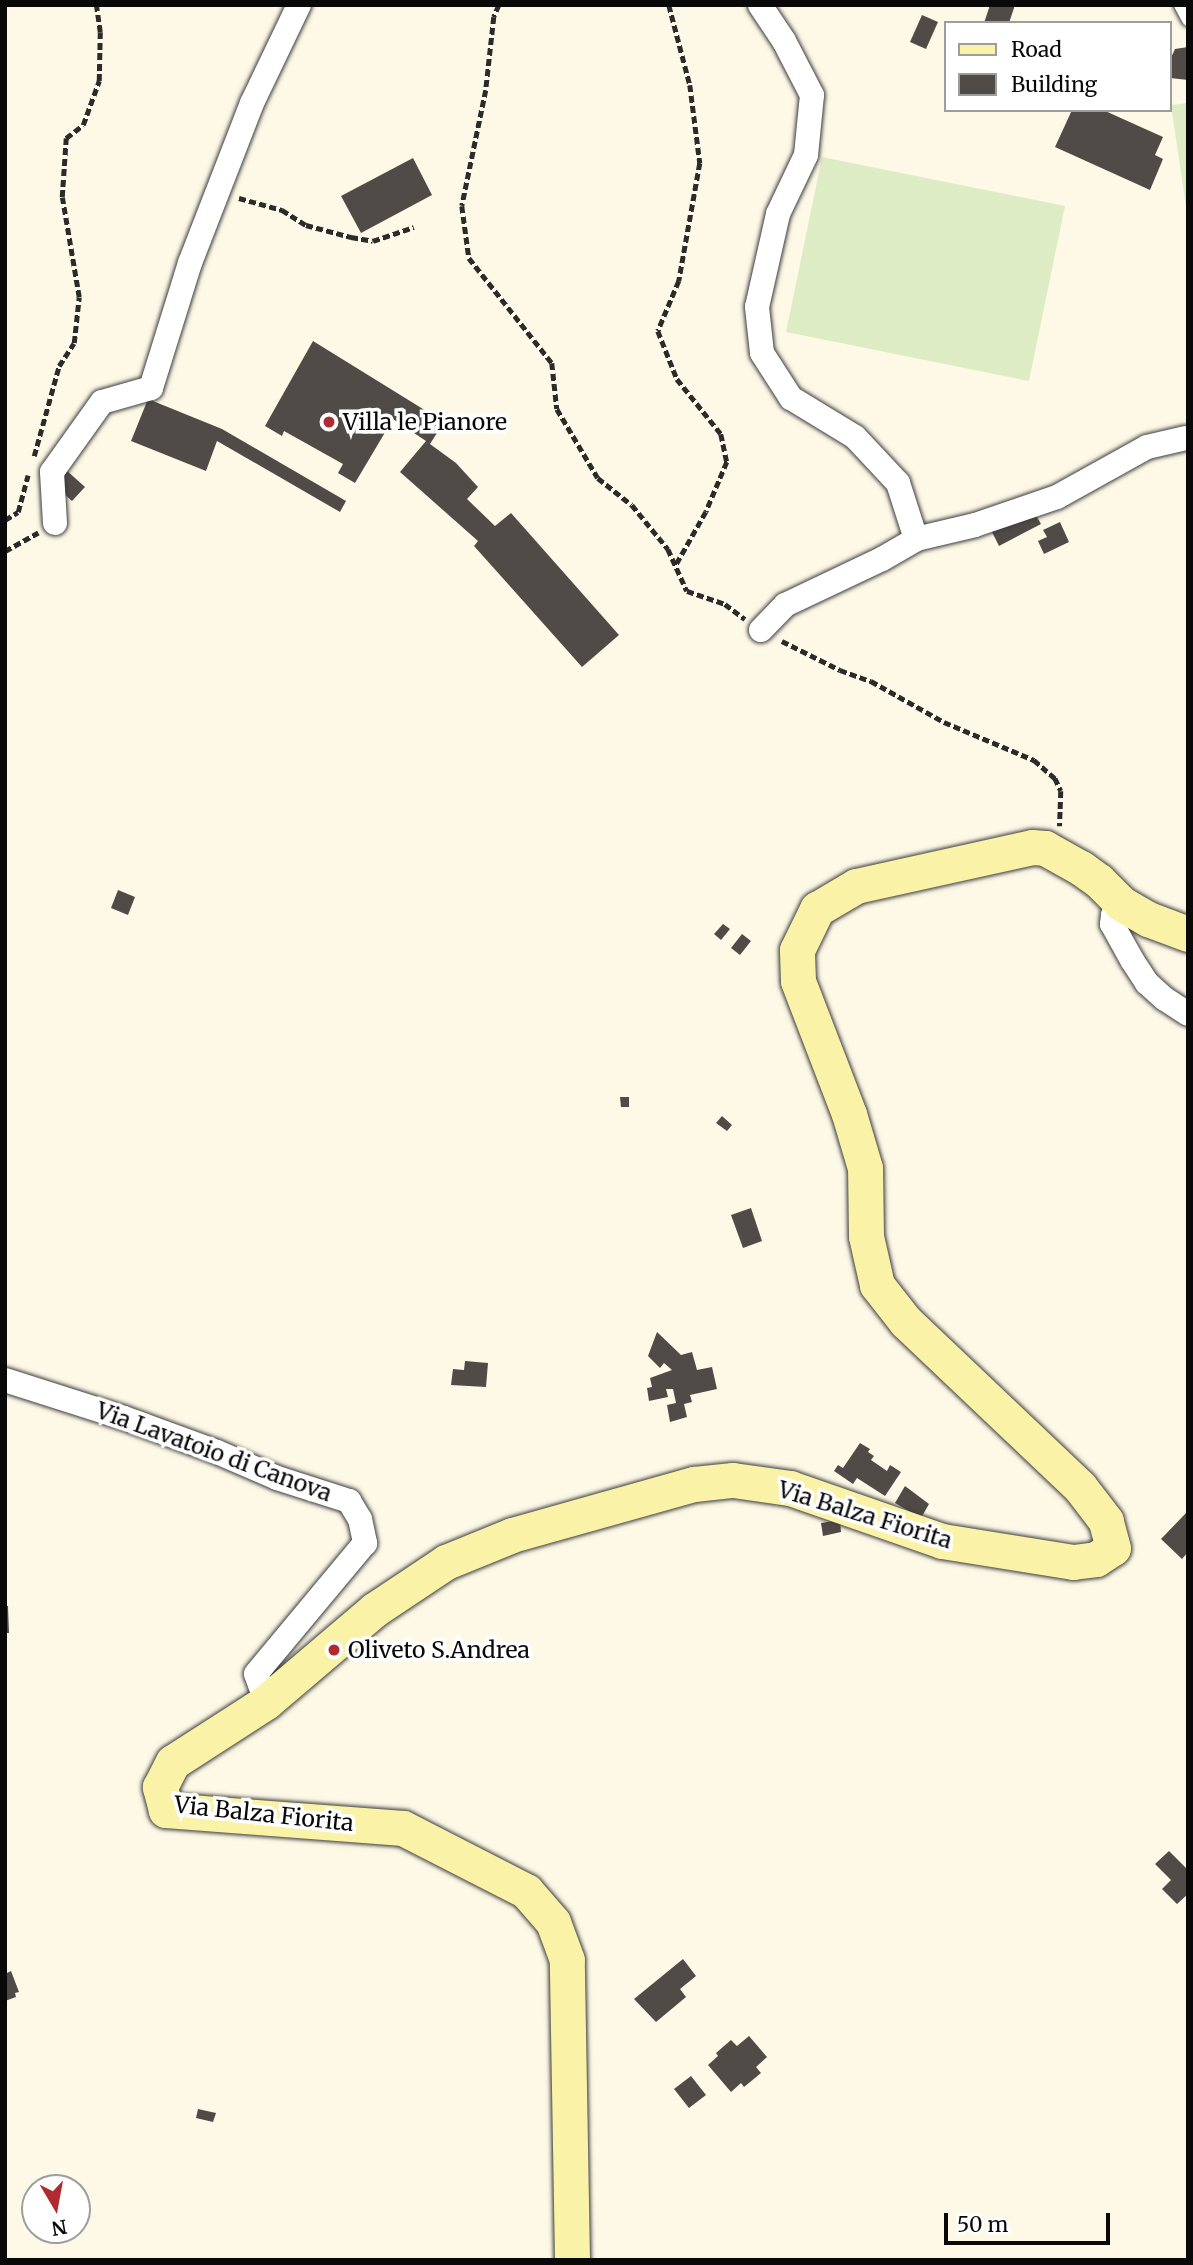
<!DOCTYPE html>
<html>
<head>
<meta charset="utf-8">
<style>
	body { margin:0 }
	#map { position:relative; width:1193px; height:2265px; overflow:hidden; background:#fef9e7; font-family:Merriweather,serif }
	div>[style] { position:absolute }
	.pitch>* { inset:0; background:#deecc5 }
	.building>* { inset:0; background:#514b47 }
	.path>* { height:4.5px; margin-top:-2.25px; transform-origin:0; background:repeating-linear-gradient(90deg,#2b2b2b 0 7px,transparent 0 10.5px) }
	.roads { filter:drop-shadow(0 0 2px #3c3c3c) drop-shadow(0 0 2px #3c3c3c) }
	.lane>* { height:12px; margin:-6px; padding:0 6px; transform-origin:6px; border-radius:6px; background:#fff }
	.street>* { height:24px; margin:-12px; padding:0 12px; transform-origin:12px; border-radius:12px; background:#fff }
	.secondary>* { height:35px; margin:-17.5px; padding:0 17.5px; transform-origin:17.5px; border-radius:17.5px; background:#faf2a6 }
	.dots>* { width:19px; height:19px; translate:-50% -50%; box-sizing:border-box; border:4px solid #fff; border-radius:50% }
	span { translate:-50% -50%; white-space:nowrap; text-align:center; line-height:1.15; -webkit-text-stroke:7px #fff; paint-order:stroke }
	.poi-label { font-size:23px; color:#090909 }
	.left { translate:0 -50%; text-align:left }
	.street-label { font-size:23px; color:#090909 }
	.frame { position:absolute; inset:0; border:7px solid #090909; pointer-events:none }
	.legend { position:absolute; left:944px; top:21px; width:228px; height:91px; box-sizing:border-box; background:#fff; border:2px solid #9d9d9d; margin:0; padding:9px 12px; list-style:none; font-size:21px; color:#090909 }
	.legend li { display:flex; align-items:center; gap:14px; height:35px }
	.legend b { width:35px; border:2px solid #9d9d9d }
	.north { position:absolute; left:21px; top:2174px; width:70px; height:70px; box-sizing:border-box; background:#fff; border:2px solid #9d9d9d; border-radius:50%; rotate:170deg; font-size:19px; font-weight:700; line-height:28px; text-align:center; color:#090909 }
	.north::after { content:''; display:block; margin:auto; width:24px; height:32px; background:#b02b30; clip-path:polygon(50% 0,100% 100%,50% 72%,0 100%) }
	.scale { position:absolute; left:944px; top:2213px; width:166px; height:32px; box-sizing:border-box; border:4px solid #090909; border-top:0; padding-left:9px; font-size:21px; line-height:24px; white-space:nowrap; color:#090909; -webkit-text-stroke:5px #fff; paint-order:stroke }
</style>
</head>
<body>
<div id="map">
	<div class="pitch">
		<div style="clip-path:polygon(1188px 103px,1188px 221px,1171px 105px)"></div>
		<div style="clip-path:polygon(822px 157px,1065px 206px,1029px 381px,786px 332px)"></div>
	</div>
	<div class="building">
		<div style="clip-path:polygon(990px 5px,1015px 5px,1009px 23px,984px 23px)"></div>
		<div style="clip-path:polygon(922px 15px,938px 22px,926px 49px,910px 42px)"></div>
		<div style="clip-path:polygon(1188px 47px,1188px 80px,1170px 78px,1170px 60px,1175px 49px)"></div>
		<div style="clip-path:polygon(1072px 110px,1103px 110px,1163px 137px,1155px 155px,1163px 159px,1150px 190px,1055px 147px)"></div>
		<div style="clip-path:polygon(413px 158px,432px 195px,361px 233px,341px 196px)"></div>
		<div style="clip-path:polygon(313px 341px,444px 422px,430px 444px,456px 463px,478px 487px,467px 499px,495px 526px,511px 513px,619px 635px,582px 667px,474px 546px,478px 541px,400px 472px,426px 441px,393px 419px,355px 483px,338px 473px,343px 464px,284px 431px,282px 436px,265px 426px)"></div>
		<div style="clip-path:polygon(148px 399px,222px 429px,346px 501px,340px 512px,217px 441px,206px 471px,131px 441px)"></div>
		<div style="clip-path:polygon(65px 469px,85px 487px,72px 501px,52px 483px)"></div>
		<div style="clip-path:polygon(1033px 510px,1041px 524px,999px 546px,991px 530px)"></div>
		<div style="clip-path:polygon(1060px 522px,1069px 542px,1044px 554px,1038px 541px,1047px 537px,1043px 530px)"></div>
		<div style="clip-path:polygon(118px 890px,135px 897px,128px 915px,111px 908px)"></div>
		<div style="clip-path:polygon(723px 924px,730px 929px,721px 940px,714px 934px)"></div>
		<div style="clip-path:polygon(742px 934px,751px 941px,740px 955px,731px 948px)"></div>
		<div style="clip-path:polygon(620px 1097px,629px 1097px,629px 1107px,621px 1107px)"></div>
		<div style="clip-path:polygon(722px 1116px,732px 1125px,727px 1131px,716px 1123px)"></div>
		<div style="clip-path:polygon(751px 1208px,762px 1241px,743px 1248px,731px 1215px)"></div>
		<div style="clip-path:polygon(657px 1332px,681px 1355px,692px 1352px,697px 1370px,712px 1367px,717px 1389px,690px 1395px,692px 1402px,684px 1404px,687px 1417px,670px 1422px,667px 1405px,676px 1403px,673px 1389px,666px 1389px,668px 1397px,649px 1401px,647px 1388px,652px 1387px,650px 1378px,672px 1370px,664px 1363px,660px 1368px,648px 1356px)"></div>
		<div style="clip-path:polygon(465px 1361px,488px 1363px,486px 1387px,451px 1385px,453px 1369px,464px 1370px)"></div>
		<div style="clip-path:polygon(860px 1443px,870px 1449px,868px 1452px,874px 1456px,871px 1460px,887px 1471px,890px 1465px,901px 1472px,885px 1496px,857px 1478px,853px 1484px,834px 1471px,838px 1465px,843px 1468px)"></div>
		<div style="clip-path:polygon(905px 1486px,929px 1504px,921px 1518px,895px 1503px)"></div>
		<div style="clip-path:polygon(1186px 1513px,1188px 1552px,1182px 1559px,1161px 1539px)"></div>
		<div style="clip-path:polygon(840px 1520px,841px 1532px,823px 1536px,821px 1523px)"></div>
		<div style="clip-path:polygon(5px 1606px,8px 1606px,9px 1633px,5px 1633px)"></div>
		<div style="clip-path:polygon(1169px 1851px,1188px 1870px,1188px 1894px,1177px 1904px,1162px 1889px,1171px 1880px,1155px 1864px)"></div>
		<div style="clip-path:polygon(683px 1959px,696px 1976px,680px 1989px,686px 1997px,656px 2022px,634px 1999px)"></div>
		<div style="clip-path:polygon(11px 1971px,19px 1992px,15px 1993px,16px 1997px,5px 2001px,5px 1974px)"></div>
		<div style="clip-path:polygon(749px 2036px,767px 2057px,756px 2067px,761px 2073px,744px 2087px,741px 2083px,731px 2092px,708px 2065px,718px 2056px,716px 2053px,731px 2040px,737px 2046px)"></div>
		<div style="clip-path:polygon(691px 2076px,706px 2095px,689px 2108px,674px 2089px)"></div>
		<div style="clip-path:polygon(198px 2109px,216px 2113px,213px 2122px,196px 2118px)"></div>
	</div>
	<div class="path">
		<div style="left:499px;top:5px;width:13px;rotate:113deg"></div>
		<div style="left:494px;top:17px;width:73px;rotate:96.3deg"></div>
		<div style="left:486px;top:90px;width:118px;rotate:101.7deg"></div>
		<div style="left:462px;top:206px;width:52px;rotate:82.3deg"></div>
		<div style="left:469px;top:258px;width:134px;rotate:51.7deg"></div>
		<div style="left:552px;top:363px;width:46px;rotate:83.8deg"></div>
		<div style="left:557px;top:409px;width:80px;rotate:59.3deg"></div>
		<div style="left:598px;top:478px;width:43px;rotate:38.5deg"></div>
		<div style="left:632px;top:505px;width:57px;rotate:50.7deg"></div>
		<div style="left:668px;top:549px;width:46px;rotate:65.7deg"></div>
		<div style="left:687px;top:591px;width:40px;rotate:18.9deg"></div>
		<div style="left:725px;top:604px;width:25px;rotate:37deg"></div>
		<div style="left:669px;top:5px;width:83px;rotate:75.3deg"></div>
		<div style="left:690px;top:85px;width:79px;rotate:82.7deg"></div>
		<div style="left:700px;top:163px;width:120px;rotate:100.1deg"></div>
		<div style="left:679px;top:281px;width:54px;rotate:112.8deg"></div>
		<div style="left:658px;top:331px;width:52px;rotate:68.4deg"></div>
		<div style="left:677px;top:379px;width:70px;rotate:51.3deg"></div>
		<div style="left:721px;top:434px;width:29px;rotate:78deg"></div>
		<div style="left:727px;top:462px;width:54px;rotate:112.8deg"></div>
		<div style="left:706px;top:512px;width:61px;rotate:119.5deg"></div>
		<div style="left:239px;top:198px;width:45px;rotate:15.6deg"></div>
		<div style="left:282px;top:210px;width:28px;rotate:32deg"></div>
		<div style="left:306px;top:225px;width:47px;rotate:14.9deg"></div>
		<div style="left:351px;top:237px;width:22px;rotate:10deg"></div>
		<div style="left:373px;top:241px;width:43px;rotate:-18.9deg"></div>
		<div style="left:34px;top:456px;width:93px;rotate:-74.5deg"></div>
		<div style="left:59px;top:366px;width:27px;rotate:-57deg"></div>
		<div style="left:74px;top:343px;width:46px;rotate:-83.8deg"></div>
		<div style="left:79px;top:297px;width:101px;rotate:-99.6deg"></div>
		<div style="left:62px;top:197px;width:59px;rotate:-86.1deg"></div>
		<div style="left:66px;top:138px;width:21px;rotate:-37deg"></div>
		<div style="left:83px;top:125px;width:47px;rotate:-70deg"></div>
		<div style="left:99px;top:81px;width:49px;rotate:-88.8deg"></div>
		<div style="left:100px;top:32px;width:27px;rotate:-98deg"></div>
		<div style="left:5px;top:520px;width:15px;rotate:-32deg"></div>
		<div style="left:18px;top:512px;width:38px;rotate:-75deg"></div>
		<div style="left:5px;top:551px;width:38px;rotate:-29deg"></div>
		<div style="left:782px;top:641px;width:65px;rotate:26.6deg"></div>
		<div style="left:840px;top:670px;width:33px;rotate:20deg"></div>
		<div style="left:871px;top:681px;width:84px;rotate:29.3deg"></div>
		<div style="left:944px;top:722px;width:98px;rotate:22.9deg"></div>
		<div style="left:1034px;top:760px;width:28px;rotate:41deg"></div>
		<div style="left:1055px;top:778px;width:14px;rotate:65deg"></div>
		<div style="left:1061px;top:791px;width:35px;rotate:92deg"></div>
	</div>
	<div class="roads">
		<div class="lane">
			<div style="left:1180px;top:5px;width:17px;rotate:62deg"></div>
		</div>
		<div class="street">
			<div style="left:760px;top:5px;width:43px;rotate:56.3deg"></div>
			<div style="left:784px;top:41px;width:61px;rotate:62.6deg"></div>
			<div style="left:812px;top:95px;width:60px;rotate:95.7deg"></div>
			<div style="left:806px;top:155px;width:65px;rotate:115.4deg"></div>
			<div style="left:778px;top:214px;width:95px;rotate:102.7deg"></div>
			<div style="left:757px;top:307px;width:46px;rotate:83.8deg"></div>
			<div style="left:762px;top:353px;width:54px;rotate:57.2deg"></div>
			<div style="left:791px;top:398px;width:75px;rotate:31.4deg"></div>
			<div style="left:855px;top:437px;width:63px;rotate:46.9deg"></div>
			<div style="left:898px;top:483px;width:59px;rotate:72.2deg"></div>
			<div style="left:55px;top:523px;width:51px;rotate:-93.4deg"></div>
			<div style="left:52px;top:472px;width:86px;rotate:-54.5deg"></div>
			<div style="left:102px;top:402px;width:51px;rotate:-15.9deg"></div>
			<div style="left:151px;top:388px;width:131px;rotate:-72.7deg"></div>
			<div style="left:190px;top:263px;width:172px;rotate:-68.8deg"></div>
			<div style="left:252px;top:103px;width:109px;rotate:-64.4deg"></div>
			<div style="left:761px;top:630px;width:35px;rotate:-46deg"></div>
			<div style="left:785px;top:605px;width:107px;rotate:-25.4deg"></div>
			<div style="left:882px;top:559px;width:39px;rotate:-30deg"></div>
			<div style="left:916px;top:539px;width:61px;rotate:-13.3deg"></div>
			<div style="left:975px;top:525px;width:87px;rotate:-18.9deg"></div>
			<div style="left:1057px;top:497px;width:103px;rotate:-29.1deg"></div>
			<div style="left:1147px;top:447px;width:40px;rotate:-13deg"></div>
			<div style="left:1122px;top:904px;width:14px;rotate:129deg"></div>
			<div style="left:1113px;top:915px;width:9px;rotate:96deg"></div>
			<div style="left:1112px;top:924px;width:41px;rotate:60.9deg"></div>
			<div style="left:1132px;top:960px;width:27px;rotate:57deg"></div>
			<div style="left:1147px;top:983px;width:24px;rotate:42deg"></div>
			<div style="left:1165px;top:999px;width:27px;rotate:33deg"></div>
			<div style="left:5px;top:1380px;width:125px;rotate:17.7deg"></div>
			<div style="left:124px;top:1418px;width:99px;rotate:20.1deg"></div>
			<div style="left:217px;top:1452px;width:65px;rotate:23.4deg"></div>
			<div style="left:277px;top:1478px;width:76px;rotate:17.7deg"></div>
			<div style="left:349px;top:1501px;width:21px;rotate:59deg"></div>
			<div style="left:360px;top:1519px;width:25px;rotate:78deg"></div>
			<div style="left:365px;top:1543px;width:170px;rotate:129.8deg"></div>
			<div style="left:256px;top:1674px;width:30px;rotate:70deg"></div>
		</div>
		<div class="secondary">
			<div style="left:572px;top:2260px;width:300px;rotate:-91deg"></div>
			<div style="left:567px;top:1960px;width:40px;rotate:-110.2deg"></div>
			<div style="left:553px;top:1922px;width:41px;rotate:-131.1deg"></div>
			<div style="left:526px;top:1891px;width:138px;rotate:-152.9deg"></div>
			<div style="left:403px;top:1828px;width:238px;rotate:-175.7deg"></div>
			<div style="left:166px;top:1810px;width:24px;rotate:-105deg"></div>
			<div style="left:160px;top:1787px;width:28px;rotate:-63deg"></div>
			<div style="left:173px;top:1762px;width:111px;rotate:-32.8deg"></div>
			<div style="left:266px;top:1702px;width:142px;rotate:-40.4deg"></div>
			<div style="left:374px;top:1610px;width:87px;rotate:-33.7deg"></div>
			<div style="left:446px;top:1562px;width:71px;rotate:-22.2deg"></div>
			<div style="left:512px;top:1535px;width:189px;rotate:-15.7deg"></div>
			<div style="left:694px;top:1484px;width:39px;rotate:-6deg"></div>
			<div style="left:733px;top:1480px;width:58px;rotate:8deg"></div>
			<div style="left:790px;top:1488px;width:161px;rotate:19.2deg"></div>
			<div style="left:942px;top:1541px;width:133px;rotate:9.1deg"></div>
			<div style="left:1073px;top:1562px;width:23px;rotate:-7deg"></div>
			<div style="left:1096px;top:1559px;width:20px;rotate:-33deg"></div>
			<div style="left:1113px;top:1548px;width:28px;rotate:-105deg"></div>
			<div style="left:1106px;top:1521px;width:43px;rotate:-127.4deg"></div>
			<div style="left:1080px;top:1487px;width:240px;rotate:-136.5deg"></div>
			<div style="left:906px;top:1322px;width:47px;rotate:-128.1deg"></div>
			<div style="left:877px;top:1285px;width:50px;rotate:-102.7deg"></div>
			<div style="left:866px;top:1236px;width:68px;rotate:-90.8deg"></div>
			<div style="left:865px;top:1168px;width:56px;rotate:-106.5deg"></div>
			<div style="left:849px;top:1114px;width:142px;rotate:-111deg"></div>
			<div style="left:798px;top:981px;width:31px;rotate:-92deg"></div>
			<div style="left:797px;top:950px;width:46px;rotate:-64deg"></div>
			<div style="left:817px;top:909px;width:45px;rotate:-30.5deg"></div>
			<div style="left:856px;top:886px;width:180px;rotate:-12.5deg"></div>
			<div style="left:1032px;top:847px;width:13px;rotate:4deg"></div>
			<div style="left:1045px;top:848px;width:41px;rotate:29.1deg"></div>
			<div style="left:1081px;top:868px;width:22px;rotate:36deg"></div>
			<div style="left:1099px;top:881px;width:33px;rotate:45deg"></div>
			<div style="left:1122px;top:904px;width:30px;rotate:30deg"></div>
			<div style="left:1148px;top:919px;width:43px;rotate:20.6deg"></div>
		</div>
	</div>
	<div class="dots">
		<div style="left:329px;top:422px;background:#b02b30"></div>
		<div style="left:334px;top:1650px;background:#b02b30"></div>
	</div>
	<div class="poi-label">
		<span class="left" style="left:343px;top:422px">Villa le Pianore</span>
		<span class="left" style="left:348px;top:1650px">Oliveto S.Andrea</span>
	</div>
	<div class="street-label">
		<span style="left:214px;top:1452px;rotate:20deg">Via Lavatoio di Canova</span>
		<span style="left:865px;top:1515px;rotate:17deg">Via Balza Fiorita</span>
		<span style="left:264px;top:1814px;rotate:6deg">Via Balza Fiorita</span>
	</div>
	<div class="frame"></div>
	<ul class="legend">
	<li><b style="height:9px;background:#faf2a6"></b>Road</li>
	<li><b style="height:19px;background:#514b47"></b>Building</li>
	</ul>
	<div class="north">N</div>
	<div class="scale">50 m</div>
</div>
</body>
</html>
